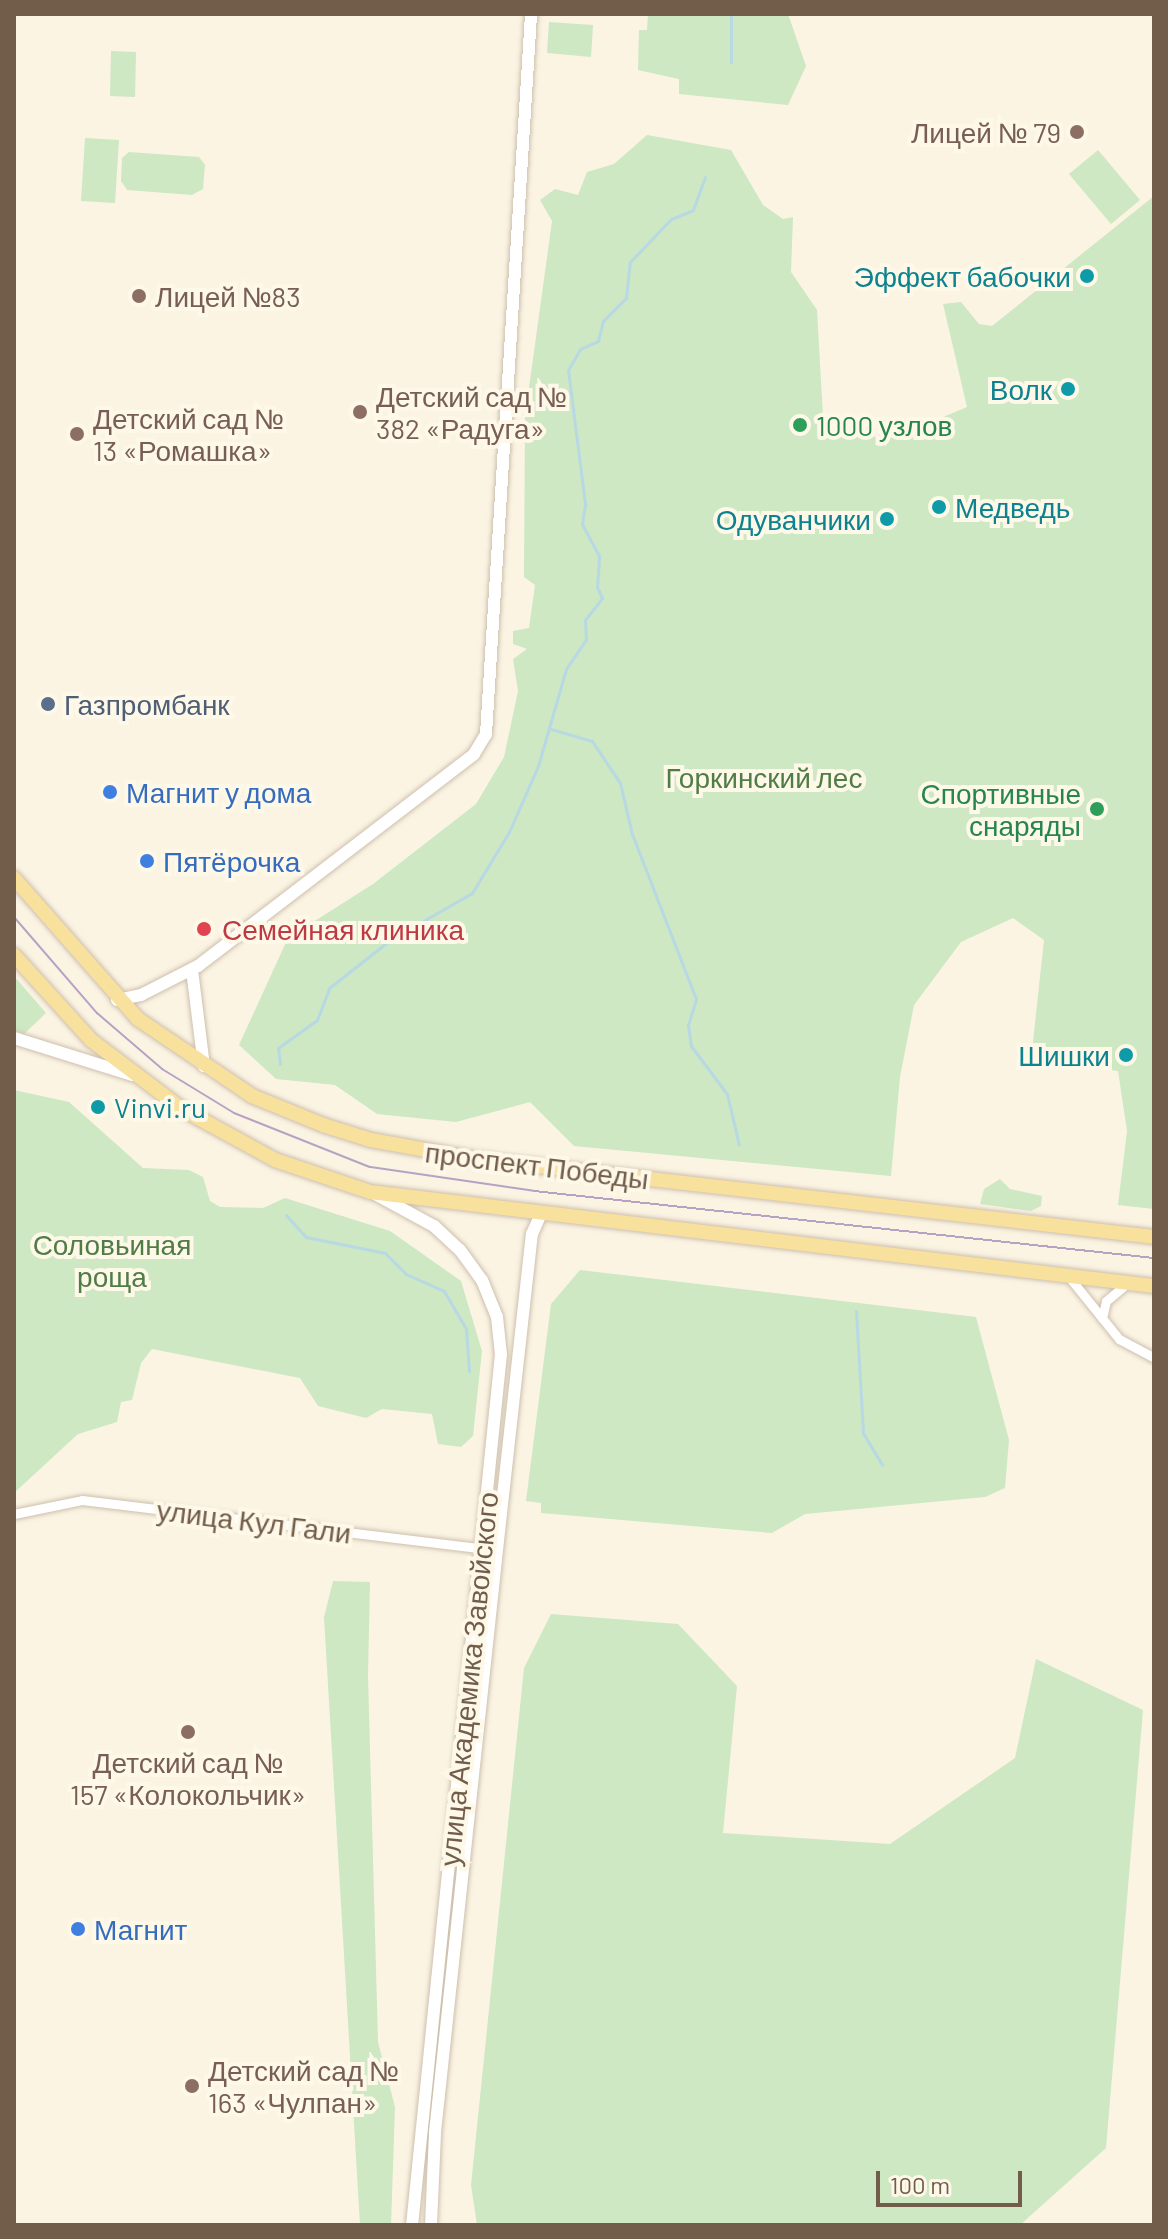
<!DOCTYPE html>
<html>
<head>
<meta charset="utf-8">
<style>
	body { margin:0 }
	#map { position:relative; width:1168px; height:2239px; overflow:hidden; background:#fbf4e3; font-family:Barlow,sans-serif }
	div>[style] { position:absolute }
	.green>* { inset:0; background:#cde8c2 }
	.stream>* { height:3px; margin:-1.5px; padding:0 1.5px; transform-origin:1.5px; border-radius:1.5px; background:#b8d9e4 }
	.roads { filter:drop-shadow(0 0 2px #cebfad) drop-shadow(0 0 2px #cebfad) }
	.street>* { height:9px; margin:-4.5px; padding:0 4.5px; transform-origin:4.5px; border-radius:4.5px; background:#fff }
	.secondary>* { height:12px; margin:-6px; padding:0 6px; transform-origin:6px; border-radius:6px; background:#fff }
	.primary>* { height:14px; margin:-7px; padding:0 7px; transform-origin:7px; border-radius:7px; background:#f8e09d }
	.tram>* { height:2px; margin:-1px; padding:0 1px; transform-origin:1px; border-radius:1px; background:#b8a2c4 }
	.dots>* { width:22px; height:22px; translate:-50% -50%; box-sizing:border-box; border:4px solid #fef8e9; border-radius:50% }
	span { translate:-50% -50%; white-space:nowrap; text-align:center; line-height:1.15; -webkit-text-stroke:8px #fef8e9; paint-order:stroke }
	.education-label { font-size:28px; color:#785e54 }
	.right { translate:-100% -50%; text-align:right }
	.left { translate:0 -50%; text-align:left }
	.culture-label { font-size:28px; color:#0d838f }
	.leisure-label { font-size:28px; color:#27864d }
	.service-label { font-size:28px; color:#4e5e75 }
	.park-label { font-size:28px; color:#507d45 }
	.shop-label { font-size:28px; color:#366cbe }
	.health-label { font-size:28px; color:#be3a42 }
	.street-label { font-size:28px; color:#725c4a }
	.frame { position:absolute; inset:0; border:16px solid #725c4a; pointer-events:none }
	.scale { position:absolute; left:876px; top:2171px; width:146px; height:36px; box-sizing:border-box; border:4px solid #725c4a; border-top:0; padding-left:10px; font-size:24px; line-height:28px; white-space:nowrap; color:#725c4a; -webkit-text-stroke:6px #fef8e9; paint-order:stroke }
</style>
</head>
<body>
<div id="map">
	<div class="green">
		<div style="clip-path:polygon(648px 14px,788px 14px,806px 66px,788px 105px,679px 94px,679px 79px,638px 70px,639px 30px,647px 30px)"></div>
		<div style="clip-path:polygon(549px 22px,593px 25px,591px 57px,547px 53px)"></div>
		<div style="clip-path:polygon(111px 51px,136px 52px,135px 97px,110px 96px)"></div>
		<div style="clip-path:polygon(647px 135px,731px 150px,763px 205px,783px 219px,793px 217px,791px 272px,817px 310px,823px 417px,831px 425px,873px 437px,929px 423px,967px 407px,943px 304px,961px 302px,979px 324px,992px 326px,1154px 196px,1154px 1209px,1118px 1205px,1127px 1131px,1118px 1071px,1031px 1060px,1044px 940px,1013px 918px,961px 942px,914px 1005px,900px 1077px,891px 1176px,574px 1146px,530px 1102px,456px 1122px,377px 1114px,335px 1085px,276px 1079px,239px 1045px,288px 938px,373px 884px,476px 804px,504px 757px,518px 691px,513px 659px,527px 649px,513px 644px,513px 631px,529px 628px,535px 585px,524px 577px,525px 417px,552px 221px,540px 200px,555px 189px,578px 195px,587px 172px,614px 164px)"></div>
		<div style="clip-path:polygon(85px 138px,119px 140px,115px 203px,81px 201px)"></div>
		<div style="clip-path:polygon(1098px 150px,1140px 200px,1111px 224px,1069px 174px)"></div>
		<div style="clip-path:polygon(129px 152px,199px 157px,205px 165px,203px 189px,192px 195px,127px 190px,121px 181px,122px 158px)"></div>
		<div style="clip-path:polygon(14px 976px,46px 1013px,24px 1034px,14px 1030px)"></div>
		<div style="clip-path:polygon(14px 1090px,69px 1102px,143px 1168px,189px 1170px,203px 1177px,210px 1201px,220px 1207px,263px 1208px,285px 1198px,390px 1231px,461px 1281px,482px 1351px,473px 1436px,461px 1447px,438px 1444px,432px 1414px,382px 1409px,366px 1418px,318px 1406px,300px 1378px,152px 1349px,141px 1363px,132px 1400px,121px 1402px,117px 1422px,78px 1434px,14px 1493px)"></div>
		<div style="clip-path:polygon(1000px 1179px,1010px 1189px,1042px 1196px,1041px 1206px,1031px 1211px,980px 1204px,984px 1189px)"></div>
		<div style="clip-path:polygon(580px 1270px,976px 1317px,1009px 1440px,1005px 1488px,985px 1497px,805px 1514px,772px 1533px,541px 1513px,541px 1503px,526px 1501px,551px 1304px)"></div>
		<div style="clip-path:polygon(333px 1581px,370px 1582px,368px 1675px,378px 2042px,395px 2107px,391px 2225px,360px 2225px,324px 1617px)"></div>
		<div style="clip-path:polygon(551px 1614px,678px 1624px,737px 1686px,723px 1833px,890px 1844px,1015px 1758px,1036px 1659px,1143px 1710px,1106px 2148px,1020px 2225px,477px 2225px,471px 2185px,524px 1668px)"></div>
	</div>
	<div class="stream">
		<div style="left:731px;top:14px;width:48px;rotate:90deg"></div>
		<div style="left:551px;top:729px;width:43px;rotate:16.3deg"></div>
		<div style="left:592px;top:741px;width:50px;rotate:56.3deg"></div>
		<div style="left:620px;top:783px;width:52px;rotate:76.8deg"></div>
		<div style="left:632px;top:834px;width:177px;rotate:68.8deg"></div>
		<div style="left:696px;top:999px;width:27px;rotate:107deg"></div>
		<div style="left:688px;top:1025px;width:21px;rotate:82deg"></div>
		<div style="left:691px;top:1046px;width:60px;rotate:53.1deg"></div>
		<div style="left:727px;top:1094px;width:52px;rotate:76.8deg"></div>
		<div style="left:280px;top:1064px;width:16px;rotate:-97deg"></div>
		<div style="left:278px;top:1048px;width:48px;rotate:-35.7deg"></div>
		<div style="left:317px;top:1020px;width:34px;rotate:-69deg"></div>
		<div style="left:329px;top:988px;width:78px;rotate:-38.2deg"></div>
		<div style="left:390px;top:940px;width:95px;rotate:-29.8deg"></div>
		<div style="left:472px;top:893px;width:71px;rotate:-58.8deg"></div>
		<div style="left:509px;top:832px;width:72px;rotate:-66.3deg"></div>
		<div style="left:538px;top:766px;width:101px;rotate:-73.9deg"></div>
		<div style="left:566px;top:669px;width:36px;rotate:-56deg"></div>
		<div style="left:586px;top:639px;width:19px;rotate:-93deg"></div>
		<div style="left:585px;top:620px;width:28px;rotate:-52deg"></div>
		<div style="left:602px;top:598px;width:12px;rotate:-114deg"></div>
		<div style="left:597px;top:587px;width:31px;rotate:-86deg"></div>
		<div style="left:599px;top:556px;width:36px;rotate:-118deg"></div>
		<div style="left:582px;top:524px;width:20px;rotate:-81deg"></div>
		<div style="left:585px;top:504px;width:135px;rotate:-97.2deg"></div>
		<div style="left:568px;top:370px;width:24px;rotate:-60deg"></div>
		<div style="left:580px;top:349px;width:20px;rotate:-24deg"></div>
		<div style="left:598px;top:341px;width:21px;rotate:-76deg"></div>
		<div style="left:603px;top:321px;width:33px;rotate:-45deg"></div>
		<div style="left:626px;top:298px;width:36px;rotate:-84deg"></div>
		<div style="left:630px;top:262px;width:59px;rotate:-46.4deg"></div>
		<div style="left:671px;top:219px;width:24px;rotate:-22deg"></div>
		<div style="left:693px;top:210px;width:35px;rotate:-70deg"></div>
		<div style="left:286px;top:1215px;width:30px;rotate:48deg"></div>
		<div style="left:306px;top:1237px;width:81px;rotate:11.4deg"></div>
		<div style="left:385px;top:1253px;width:30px;rotate:45deg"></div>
		<div style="left:406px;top:1274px;width:42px;rotate:24.1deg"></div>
		<div style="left:444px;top:1291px;width:44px;rotate:59.9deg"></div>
		<div style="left:466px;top:1329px;width:42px;rotate:85.9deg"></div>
		<div style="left:856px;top:1311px;width:122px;rotate:86.7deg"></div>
		<div style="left:863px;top:1433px;width:37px;rotate:59deg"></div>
	</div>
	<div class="roads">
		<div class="street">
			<div style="left:1069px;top:1277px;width:80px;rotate:51.1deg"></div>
			<div style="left:1119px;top:1339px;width:40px;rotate:28deg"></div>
			<div style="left:1102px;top:1318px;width:17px;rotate:-77deg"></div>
			<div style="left:1106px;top:1301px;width:26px;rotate:-40deg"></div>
			<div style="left:14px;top:1514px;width:69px;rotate:-11.6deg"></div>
			<div style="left:82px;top:1500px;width:418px;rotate:6.9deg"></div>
		</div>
		<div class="secondary">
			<div style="left:192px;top:970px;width:97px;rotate:82.9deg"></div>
			<div style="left:117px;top:1000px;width:25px;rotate:-12deg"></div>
			<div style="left:141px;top:995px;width:64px;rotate:-27deg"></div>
			<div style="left:198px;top:966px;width:348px;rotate:-37.5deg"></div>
			<div style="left:474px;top:754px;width:23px;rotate:-59deg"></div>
			<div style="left:486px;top:734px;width:721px;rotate:-86.42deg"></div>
			<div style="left:14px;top:1038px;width:124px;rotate:17.4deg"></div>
			<div style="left:375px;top:1194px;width:67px;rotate:28.5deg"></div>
			<div style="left:434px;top:1226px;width:35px;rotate:43deg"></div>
			<div style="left:460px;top:1250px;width:37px;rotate:54deg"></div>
			<div style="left:482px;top:1280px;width:40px;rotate:68deg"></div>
			<div style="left:497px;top:1317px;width:37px;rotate:84deg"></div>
			<div style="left:501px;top:1354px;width:876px;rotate:95.83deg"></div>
			<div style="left:431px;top:2225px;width:93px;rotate:-87.5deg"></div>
			<div style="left:435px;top:2132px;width:585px;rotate:-83.92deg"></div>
			<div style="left:497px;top:1550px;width:318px;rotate:-83.7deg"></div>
			<div style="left:532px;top:1234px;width:22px;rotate:-66deg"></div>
		</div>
		<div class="primary">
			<div style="left:14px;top:878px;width:188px;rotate:48.7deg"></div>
			<div style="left:138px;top:1019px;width:138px;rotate:34deg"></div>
			<div style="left:252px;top:1096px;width:77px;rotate:22.2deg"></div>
			<div style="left:323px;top:1125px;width:50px;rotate:17.4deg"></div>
			<div style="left:371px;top:1140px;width:107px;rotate:10.3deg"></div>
			<div style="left:476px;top:1159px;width:682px;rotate:6.56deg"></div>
			<div style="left:14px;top:955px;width:115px;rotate:47.8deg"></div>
			<div style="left:91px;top:1040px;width:114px;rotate:37.2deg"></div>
			<div style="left:182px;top:1109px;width:106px;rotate:28.7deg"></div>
			<div style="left:275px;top:1160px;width:100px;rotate:18.6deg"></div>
			<div style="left:370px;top:1192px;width:790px;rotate:6.84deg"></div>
		</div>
	</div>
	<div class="tram">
		<div style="left:14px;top:917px;width:127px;rotate:49.2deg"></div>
		<div style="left:97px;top:1013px;width:86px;rotate:40.7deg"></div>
		<div style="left:162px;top:1069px;width:84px;rotate:31.4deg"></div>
		<div style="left:234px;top:1113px;width:146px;rotate:21.7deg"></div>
		<div style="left:370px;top:1167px;width:166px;rotate:8.3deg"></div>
		<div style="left:534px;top:1191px;width:624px;rotate:6.17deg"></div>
	</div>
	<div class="dots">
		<div style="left:1077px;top:132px;background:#8d6e63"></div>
		<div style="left:1087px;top:276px;background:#0f9aa8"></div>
		<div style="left:139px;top:296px;background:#8d6e63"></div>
		<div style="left:1068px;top:389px;background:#0f9aa8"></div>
		<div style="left:360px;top:412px;background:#8d6e63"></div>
		<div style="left:800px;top:425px;background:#2e9e5b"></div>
		<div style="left:77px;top:434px;background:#8d6e63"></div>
		<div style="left:939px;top:507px;background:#0f9aa8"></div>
		<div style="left:887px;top:519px;background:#0f9aa8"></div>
		<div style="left:48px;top:704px;background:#5c6f8a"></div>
		<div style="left:110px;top:792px;background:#3f7fe0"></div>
		<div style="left:1097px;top:809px;background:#2e9e5b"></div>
		<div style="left:147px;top:861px;background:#3f7fe0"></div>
		<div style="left:204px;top:929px;background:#e0444e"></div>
		<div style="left:1126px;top:1055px;background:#0f9aa8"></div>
		<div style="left:98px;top:1107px;background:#0f9aa8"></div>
		<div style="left:188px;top:1732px;background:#8d6e63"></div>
		<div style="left:78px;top:1929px;background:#3f7fe0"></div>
		<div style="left:192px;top:2086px;background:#8d6e63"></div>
	</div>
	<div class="education-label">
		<span class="right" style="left:1061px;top:132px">Лицей № 79</span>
		<span class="left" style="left:155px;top:296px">Лицей №83</span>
		<span class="left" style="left:376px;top:412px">Детский сад №<br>382 «Радуга»</span>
		<span class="left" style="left:93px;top:434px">Детский сад №<br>13 «Ромашка»</span>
		<span style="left:188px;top:1778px">Детский сад №<br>157 «Колокольчик»</span>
		<span class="left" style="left:208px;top:2086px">Детский сад №<br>163 «Чулпан»</span>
	</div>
	<div class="culture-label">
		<span class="right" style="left:1071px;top:276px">Эффект бабочки</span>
		<span class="right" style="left:1052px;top:389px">Волк</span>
		<span class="left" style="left:955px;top:507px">Медведь</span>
		<span class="right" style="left:871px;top:519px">Одуванчики</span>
		<span class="right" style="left:1110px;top:1055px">Шишки</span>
		<span class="left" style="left:114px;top:1107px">Vinvi.ru</span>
	</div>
	<div class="leisure-label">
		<span class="left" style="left:816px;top:425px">1000 узлов</span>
		<span class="right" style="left:1081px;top:809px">Спортивные<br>снаряды</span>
	</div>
	<div class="service-label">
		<span class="left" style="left:64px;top:704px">Газпромбанк</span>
	</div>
	<div class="park-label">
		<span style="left:764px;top:777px">Горкинский лес</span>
		<span style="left:112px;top:1260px">Соловьиная<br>роща</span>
	</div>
	<div class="shop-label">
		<span class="left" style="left:126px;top:792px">Магнит у дома</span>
		<span class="left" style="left:163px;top:861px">Пятёрочка</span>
		<span class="left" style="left:94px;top:1929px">Магнит</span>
	</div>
	<div class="health-label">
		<span class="left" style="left:222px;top:929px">Семейная клиника</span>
	</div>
	<div class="street-label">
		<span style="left:537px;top:1165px;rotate:7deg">проспект Победы</span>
		<span style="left:254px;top:1521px;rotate:7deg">улица Кул Гали</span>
		<span style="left:468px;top:1679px;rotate:-84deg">улица Академика Завойского</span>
	</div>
	<div class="frame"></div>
	<div class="scale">100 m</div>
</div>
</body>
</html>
